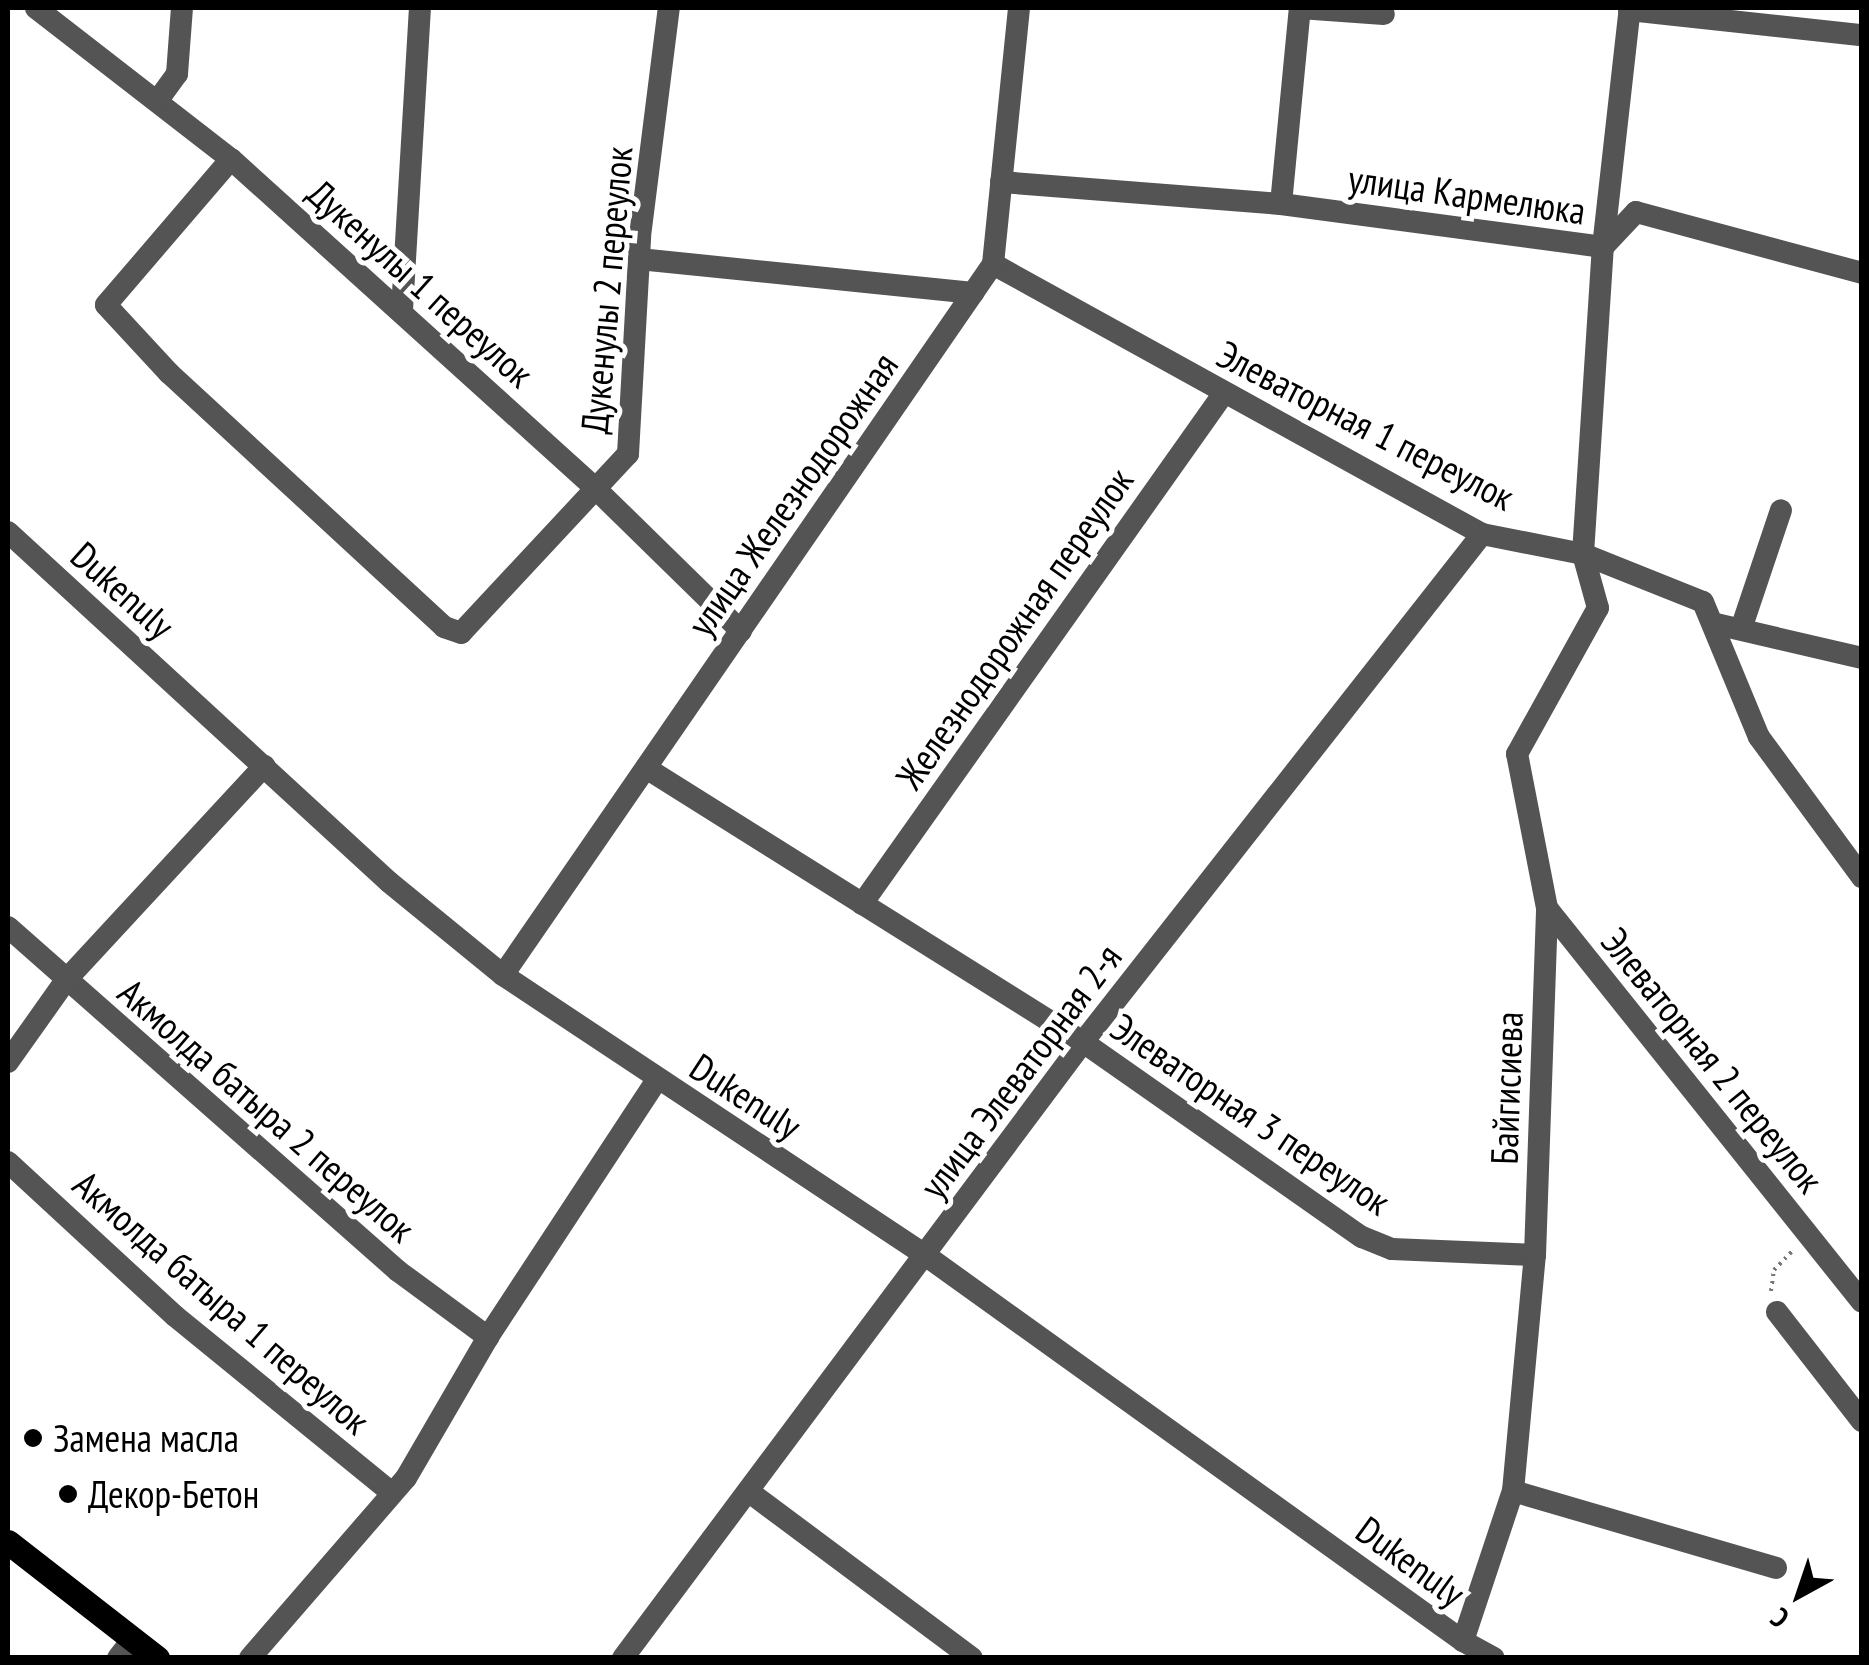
<!DOCTYPE html>
<html>
<head>
<meta charset="utf-8">
<style>
	body { margin:0 }
	#map { position:relative; width:1869px; height:1665px; overflow:hidden; background:#fff; font-family:"PT Sans Narrow",sans-serif }
	div>[style] { position:absolute }
	.path>* { height:4px; margin-top:-2px; transform-origin:0; background:repeating-linear-gradient(90deg,#767676 0 2.5px,transparent 0 7.5px) }
	.minor>* { height:22px; margin:-11px; padding:0 11px; transform-origin:11px; border-radius:11px; background:#545454 }
	.major>* { height:25px; margin:-12.5px; padding:0 12.5px; transform-origin:12.5px; border-radius:12.5px; background:#000 }
	.dots>* { width:28px; height:28px; translate:-50% -50%; box-sizing:border-box; border:5px solid #fff; border-radius:50% }
	span { translate:-50% -50%; white-space:nowrap; text-align:center; line-height:1.15; -webkit-text-stroke:10px #fff; paint-order:stroke }
	.street-label { font-size:38px; color:#000 }
	.poi-label { font-size:38px; color:#000 }
	.left { translate:0 -50%; text-align:left }
	.frame { position:absolute; inset:0; border:10px solid #000; pointer-events:none }
	.north { position:absolute; left:1749px; top:1545px; width:100px; height:100px; -webkit-text-stroke:8px #fff; paint-order:stroke; rotate:220deg; font-size:28px; font-weight:700; line-height:40px; text-align:center; color:#000 }
	.north::after { content:''; display:block; margin:auto; width:35px; height:45px; background:#000; clip-path:polygon(50% 0,100% 100%,50% 72%,0 100%) }
</style>
</head>
<body>
<div id="map">
	<div class="path">
		<div style="left:1771px;top:1291px;width:21px;rotate:-82deg"></div>
		<div style="left:1774px;top:1270px;width:29px;rotate:-46deg"></div>
	</div>
	<div class="minor">
		<div style="left:36px;top:8px;width:247px;rotate:37.8deg"></div>
		<div style="left:231px;top:159px;width:495px;rotate:42.1deg"></div>
		<div style="left:598px;top:491px;width:200px;rotate:44.4deg"></div>
		<div style="left:1300px;top:8px;width:84px;rotate:4.1deg"></div>
		<div style="left:1629px;top:10px;width:232px;rotate:6.2deg"></div>
		<div style="left:158px;top:100px;width:32px;rotate:-54deg"></div>
		<div style="left:177px;top:74px;width:66px;rotate:-85.7deg"></div>
		<div style="left:231px;top:159px;width:192px;rotate:130.6deg"></div>
		<div style="left:106px;top:305px;width:93px;rotate:47.2deg"></div>
		<div style="left:169px;top:373px;width:374px;rotate:42.7deg"></div>
		<div style="left:444px;top:627px;width:18px;rotate:19deg"></div>
		<div style="left:461px;top:633px;width:245px;rotate:-47deg"></div>
		<div style="left:628px;top:454px;width:218px;rotate:-86.8deg"></div>
		<div style="left:640px;top:236px;width:230px;rotate:-82.8deg"></div>
		<div style="left:1001px;top:182px;width:281px;rotate:4.5deg"></div>
		<div style="left:1281px;top:204px;width:325px;rotate:7.6deg"></div>
		<div style="left:1603px;top:247px;width:48px;rotate:-46.7deg"></div>
		<div style="left:1636px;top:212px;width:234px;rotate:15.1deg"></div>
		<div style="left:1281px;top:204px;width:197px;rotate:-84.5deg"></div>
		<div style="left:639px;top:259px;width:336px;rotate:5.8deg"></div>
		<div style="left:993px;top:264px;width:559px;rotate:28.91deg"></div>
		<div style="left:1482px;top:534px;width:103px;rotate:11.2deg"></div>
		<div style="left:1583px;top:554px;width:129px;rotate:21.8deg"></div>
		<div style="left:1703px;top:602px;width:146px;rotate:67.5deg"></div>
		<div style="left:1759px;top:737px;width:174px;rotate:53.7deg"></div>
		<div style="left:402px;top:310px;width:303px;rotate:-86.6deg"></div>
		<div style="left:8px;top:532px;width:517px;rotate:42.57deg"></div>
		<div style="left:389px;top:882px;width:147px;rotate:39.2deg"></div>
		<div style="left:503px;top:975px;width:506px;rotate:33.56deg"></div>
		<div style="left:925px;top:1255px;width:662px;rotate:35.66deg"></div>
		<div style="left:1463px;top:1641px;width:35px;rotate:29deg"></div>
		<div style="left:1716px;top:624px;width:150px;rotate:13.1deg"></div>
		<div style="left:1742px;top:626px;width:122px;rotate:-71.4deg"></div>
		<div style="left:646px;top:768px;width:516px;rotate:32.09deg"></div>
		<div style="left:1083px;top:1042px;width:340px;rotate:35deg"></div>
		<div style="left:1362px;top:1237px;width:32px;rotate:22deg"></div>
		<div style="left:1392px;top:1249px;width:143px;rotate:2.4deg"></div>
		<div style="left:862px;top:904px;width:626px;rotate:-54.69deg"></div>
		<div style="left:1547px;top:908px;width:504px;rotate:51.36deg"></div>
		<div style="left:8px;top:927px;width:520px;rotate:41.41deg"></div>
		<div style="left:398px;top:1271px;width:112px;rotate:36.3deg"></div>
		<div style="left:503px;top:975px;width:863px;rotate:-55.43deg"></div>
		<div style="left:993px;top:264px;width:257px;rotate:-84.2deg"></div>
		<div style="left:8px;top:1062px;width:100px;rotate:-54.7deg"></div>
		<div style="left:66px;top:980px;width:292px;rotate:-47.2deg"></div>
		<div style="left:8px;top:1162px;width:227px;rotate:42.7deg"></div>
		<div style="left:175px;top:1316px;width:280px;rotate:39.2deg"></div>
		<div style="left:1777px;top:1312px;width:138px;rotate:52.1deg"></div>
		<div style="left:748px;top:1491px;width:279px;rotate:36.7deg"></div>
		<div style="left:1513px;top:1491px;width:274px;rotate:16.3deg"></div>
		<div style="left:1463px;top:1641px;width:158px;rotate:-71.6deg"></div>
		<div style="left:1513px;top:1491px;width:237px;rotate:-84.7deg"></div>
		<div style="left:1535px;top:1255px;width:347px;rotate:-88deg"></div>
		<div style="left:1547px;top:908px;width:157px;rotate:-101deg"></div>
		<div style="left:1517px;top:754px;width:167px;rotate:-61deg"></div>
		<div style="left:1598px;top:608px;width:56px;rotate:-105.5deg"></div>
		<div style="left:1583px;top:554px;width:308px;rotate:-86.3deg"></div>
		<div style="left:1603px;top:247px;width:241px;rotate:-83.6deg"></div>
		<div style="left:118px;top:1658px;width:23px;rotate:-52deg"></div>
		<div style="left:250px;top:1658px;width:238px;rotate:-49.1deg"></div>
		<div style="left:406px;top:1478px;width:163px;rotate:-59.8deg"></div>
		<div style="left:488px;top:1337px;width:308px;rotate:-56.7deg"></div>
		<div style="left:623px;top:1658px;width:769px;rotate:-53.25deg"></div>
		<div style="left:1083px;top:1042px;width:646px;rotate:-51.85deg"></div>
	</div>
	<div class="major">
		<div style="left:8px;top:1542px;width:189px;rotate:37.9deg"></div>
	</div>
	<div class="dots">
		<div style="left:33px;top:1438px;background:#000"></div>
		<div style="left:68px;top:1494px;background:#000"></div>
	</div>
	<div class="street-label">
		<span style="left:1467px;top:194px;rotate:8deg">улица Кармелюка</span>
		<span style="left:421px;top:283px;rotate:42deg">Дукенулы 1 переулок</span>
		<span style="left:606px;top:290px;rotate:-85deg">Дукенулы 2 переулок</span>
		<span style="left:1366px;top:425px;rotate:27deg">Элеваторная 1 переулок</span>
		<span style="left:792px;top:494px;rotate:-55deg">улица Железнодорожная</span>
		<span style="left:123px;top:590px;rotate:42deg">Dukenuly</span>
		<span style="left:1014px;top:628px;rotate:-55deg">Железнодорожная переулок</span>
		<span style="left:1713px;top:1060px;rotate:51deg">Элеваторная 2 переулок</span>
		<span style="left:1020px;top:1071px;rotate:-53deg">улица Элеваторная 2-я</span>
		<span style="left:1506px;top:1088px;rotate:-88deg">Байгисиева</span>
		<span style="left:746px;top:1096px;rotate:33deg">Dukenuly</span>
		<span style="left:267px;top:1110px;rotate:41deg">Акмолда батыра 2 переулок</span>
		<span style="left:1251px;top:1114px;rotate:34deg">Элеваторная 3 переулок</span>
		<span style="left:222px;top:1302px;rotate:41deg">Акмолда батыра 1 переулок</span>
		<span style="left:1411px;top:1561px;rotate:36deg">Dukenuly</span>
	</div>
	<div class="poi-label">
		<span class="left" style="left:53px;top:1438px">Замена масла</span>
		<span class="left" style="left:88px;top:1494px">Декор-Бетон</span>
	</div>
	<div class="frame"></div>
	<div class="north">С</div>
</div>
</body>
</html>
